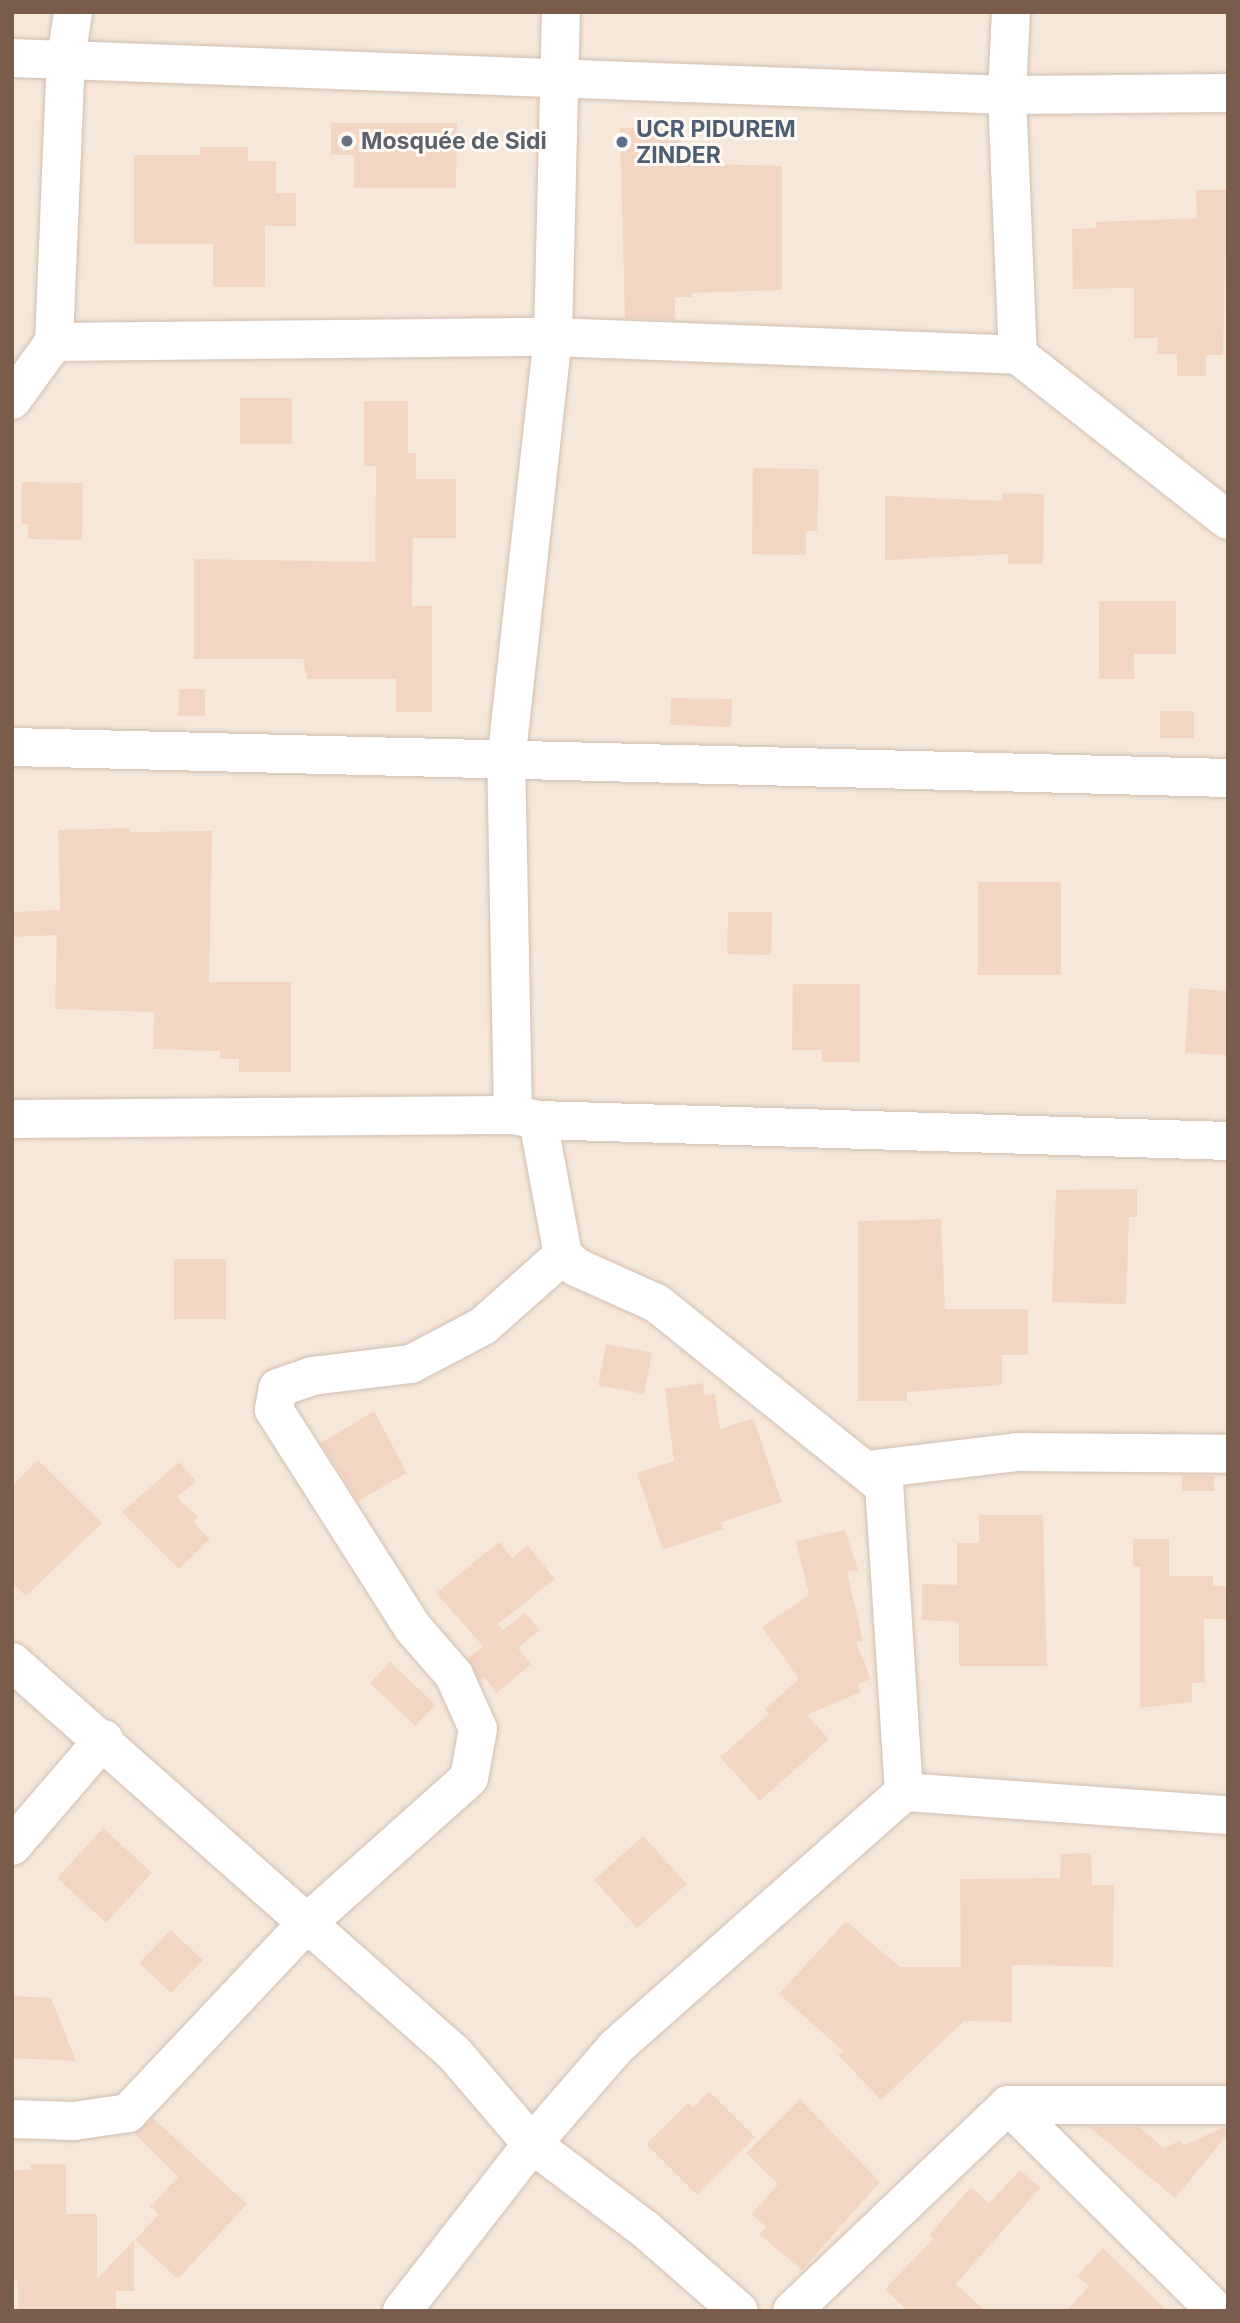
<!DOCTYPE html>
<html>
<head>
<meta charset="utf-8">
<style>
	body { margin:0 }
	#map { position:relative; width:1240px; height:2323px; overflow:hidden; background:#fdf6ec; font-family:Inter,sans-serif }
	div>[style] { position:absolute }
	.residential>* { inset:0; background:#f5e8da }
	.building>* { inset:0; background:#f3d5c3 }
	.roads { filter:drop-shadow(0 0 2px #d1beb0) drop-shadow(0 0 2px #d1beb0) }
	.minor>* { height:38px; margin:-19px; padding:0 19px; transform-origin:19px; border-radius:19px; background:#fff }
	.dots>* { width:19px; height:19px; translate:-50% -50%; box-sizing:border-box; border:4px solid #fffaf3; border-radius:50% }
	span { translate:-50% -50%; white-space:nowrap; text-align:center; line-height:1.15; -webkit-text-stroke:6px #fffaf3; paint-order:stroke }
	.service-label { font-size:23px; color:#4e5e75; font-weight:700 }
	.left { translate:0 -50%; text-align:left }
	.worship-label { font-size:23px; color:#5b616d; font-weight:700 }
	.frame { position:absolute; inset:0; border:14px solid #7a5c4d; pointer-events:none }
</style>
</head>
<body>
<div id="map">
	<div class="residential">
		<div style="clip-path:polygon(12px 12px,1228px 12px,1228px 2311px,12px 2311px)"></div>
	</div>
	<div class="building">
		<div style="clip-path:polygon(331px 123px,457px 123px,456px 188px,354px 188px,354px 155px,331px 155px)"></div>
		<div style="clip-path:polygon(620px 128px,681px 128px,681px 163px,782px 166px,782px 290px,692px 293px,692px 297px,675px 297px,675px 320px,625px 318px)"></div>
		<div style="clip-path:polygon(200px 147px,248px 147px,248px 161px,276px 161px,276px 193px,296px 193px,296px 226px,265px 226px,265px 287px,213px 287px,213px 244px,134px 244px,134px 155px,200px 155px)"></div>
		<div style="clip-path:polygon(1196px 190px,1227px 190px,1223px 355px,1206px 355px,1206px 376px,1177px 376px,1177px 354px,1157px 354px,1158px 338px,1134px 338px,1134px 288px,1073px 289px,1072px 229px,1096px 228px,1096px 222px,1197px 218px)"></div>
		<div style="clip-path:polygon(240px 398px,292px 398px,292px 444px,240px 444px)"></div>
		<div style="clip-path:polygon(364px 401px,408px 401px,408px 453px,416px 453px,416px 479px,456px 479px,456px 538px,413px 538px,412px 606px,432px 606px,432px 712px,396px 712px,396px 679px,307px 679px,303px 659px,194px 659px,194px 559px,375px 562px,376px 466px,364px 466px)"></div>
		<div style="clip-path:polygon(753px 468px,819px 469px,817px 531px,806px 531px,806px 555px,752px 554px)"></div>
		<div style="clip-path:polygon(22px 482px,83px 483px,82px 540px,28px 539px,28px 524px,21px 524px)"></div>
		<div style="clip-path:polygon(1002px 493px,1044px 494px,1043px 564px,1008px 564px,1008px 554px,885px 560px,885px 496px,1002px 501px)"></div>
		<div style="clip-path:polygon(1099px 601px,1176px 601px,1176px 654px,1134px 654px,1134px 679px,1099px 679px)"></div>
		<div style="clip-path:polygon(179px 689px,205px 689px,205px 716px,178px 716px)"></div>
		<div style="clip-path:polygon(671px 698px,732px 699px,731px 727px,670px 725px)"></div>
		<div style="clip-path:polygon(1160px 711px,1194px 711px,1194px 738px,1160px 738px)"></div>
		<div style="clip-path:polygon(130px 828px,130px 832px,212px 831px,209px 982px,291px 982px,291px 1072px,239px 1072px,239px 1059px,220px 1059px,220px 1051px,153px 1049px,154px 1012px,55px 1009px,57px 935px,12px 937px,12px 912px,60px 910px,58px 830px)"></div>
		<div style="clip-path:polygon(978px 882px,1061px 882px,1061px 975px,978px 975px)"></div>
		<div style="clip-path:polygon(728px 912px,772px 912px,771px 955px,727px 954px)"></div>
		<div style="clip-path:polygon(793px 984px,860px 984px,860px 1062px,822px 1062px,822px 1050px,792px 1050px)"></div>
		<div style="clip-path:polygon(1189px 988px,1228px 991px,1228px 1055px,1185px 1053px)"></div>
		<div style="clip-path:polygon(1137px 1189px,1137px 1217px,1129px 1217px,1126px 1304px,1052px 1302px,1056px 1190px)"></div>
		<div style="clip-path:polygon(941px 1219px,945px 1309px,1028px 1309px,1028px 1355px,1002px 1355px,1002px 1385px,907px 1392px,907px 1401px,858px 1401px,858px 1221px)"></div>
		<div style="clip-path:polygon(174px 1259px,226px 1259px,226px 1319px,174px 1319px)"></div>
		<div style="clip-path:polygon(606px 1344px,652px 1353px,644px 1394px,598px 1385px)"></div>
		<div style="clip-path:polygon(703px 1383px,704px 1395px,715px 1394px,720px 1429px,753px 1418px,782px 1502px,721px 1522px,723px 1529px,663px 1550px,637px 1473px,674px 1461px,665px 1389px)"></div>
		<div style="clip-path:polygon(374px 1411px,407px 1473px,358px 1501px,321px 1443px)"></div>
		<div style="clip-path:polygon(38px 1460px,102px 1523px,26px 1596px,12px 1583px,12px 1486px)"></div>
		<div style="clip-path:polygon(179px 1462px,196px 1481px,177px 1497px,198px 1517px,193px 1522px,210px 1539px,179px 1569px,122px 1512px)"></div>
		<div style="clip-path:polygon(1182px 1475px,1214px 1476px,1214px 1491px,1182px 1491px)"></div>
		<div style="clip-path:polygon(979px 1515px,1043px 1515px,1047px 1666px,959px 1666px,959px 1622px,922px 1620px,922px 1584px,957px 1585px,957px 1543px,979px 1543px)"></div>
		<div style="clip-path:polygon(845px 1530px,858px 1570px,847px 1572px,863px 1641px,856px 1642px,871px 1679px,858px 1684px,861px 1692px,807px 1715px,829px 1739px,760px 1801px,720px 1757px,769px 1714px,765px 1709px,799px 1679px,762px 1627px,809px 1595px,796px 1541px)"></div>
		<div style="clip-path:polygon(1133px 1539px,1169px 1539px,1169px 1576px,1213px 1576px,1213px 1586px,1228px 1586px,1228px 1619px,1204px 1619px,1205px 1683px,1192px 1683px,1192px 1702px,1140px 1708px,1140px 1567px,1133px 1567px)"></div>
		<div style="clip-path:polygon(499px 1542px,512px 1558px,528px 1545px,555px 1579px,498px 1624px,503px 1630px,525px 1613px,540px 1630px,518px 1648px,531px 1664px,497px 1693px,484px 1677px,480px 1680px,468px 1658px,483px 1646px,436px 1593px)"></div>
		<div style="clip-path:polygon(390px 1662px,436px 1705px,415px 1726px,370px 1683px)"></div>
		<div style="clip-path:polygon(103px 1828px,152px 1873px,106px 1923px,57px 1878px)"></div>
		<div style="clip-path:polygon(643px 1836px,687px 1884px,637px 1928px,594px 1880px)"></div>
		<div style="clip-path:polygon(1091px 1853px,1092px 1885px,1114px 1885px,1113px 1967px,1012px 1965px,1012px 2022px,964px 2021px,881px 2100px,838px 2055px,843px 2051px,779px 1994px,846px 1921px,900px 1967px,961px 1967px,960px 1879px,1060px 1878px,1061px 1854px)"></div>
		<div style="clip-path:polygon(171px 1930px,203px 1960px,171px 1993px,139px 1963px)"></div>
		<div style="clip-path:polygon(12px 1996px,51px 1998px,76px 2061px,12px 2058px)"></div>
		<div style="clip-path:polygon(709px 2091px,755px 2137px,697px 2195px,646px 2144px,688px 2103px,693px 2108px)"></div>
		<div style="clip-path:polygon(800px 2099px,880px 2182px,802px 2270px,759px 2234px,766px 2227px,752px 2214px,778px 2184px,746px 2153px)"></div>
		<div style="clip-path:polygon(153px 2118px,247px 2204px,178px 2279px,135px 2240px,159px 2214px,150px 2207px,178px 2177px,134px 2133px)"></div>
		<div style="clip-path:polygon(1089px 2127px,1139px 2127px,1164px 2148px,1179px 2141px,1185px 2145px,1224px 2127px,1228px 2134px,1175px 2198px)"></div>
		<div style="clip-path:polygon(31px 2164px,66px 2164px,66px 2214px,97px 2214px,97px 2279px,134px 2240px,134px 2291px,116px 2291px,116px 2311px,18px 2311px,18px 2281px,12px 2281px,12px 2170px,31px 2170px)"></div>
		<div style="clip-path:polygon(1020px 2170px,1040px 2188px,956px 2284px,985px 2311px,908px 2311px,885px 2289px,933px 2239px,929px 2235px,971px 2187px,989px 2203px)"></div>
		<div style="clip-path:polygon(1103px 2248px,1167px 2311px,1066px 2311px,1089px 2286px,1077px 2276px)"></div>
	</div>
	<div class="roads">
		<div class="minor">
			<div style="left:1011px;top:12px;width:83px;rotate:92.8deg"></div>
			<div style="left:1007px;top:95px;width:260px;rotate:87.6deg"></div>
			<div style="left:12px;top:58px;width:996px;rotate:2.13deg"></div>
			<div style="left:1007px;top:95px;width:221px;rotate:-0.5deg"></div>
			<div style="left:54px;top:342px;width:499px;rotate:-0.6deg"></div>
			<div style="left:553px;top:337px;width:465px;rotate:2.2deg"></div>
			<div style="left:1018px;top:355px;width:267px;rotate:38.2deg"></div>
			<div style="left:12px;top:400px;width:72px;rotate:-54.1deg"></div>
			<div style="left:54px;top:342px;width:282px;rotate:-87.6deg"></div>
			<div style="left:66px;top:60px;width:49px;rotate:-81.7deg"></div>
			<div style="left:12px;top:747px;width:1216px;rotate:1.46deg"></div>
			<div style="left:513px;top:1115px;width:353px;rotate:-91.1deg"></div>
			<div style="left:506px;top:762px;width:428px;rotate:-83.7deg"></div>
			<div style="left:553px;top:337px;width:325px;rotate:-88.6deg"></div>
			<div style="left:12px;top:1119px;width:501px;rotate:-0.46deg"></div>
			<div style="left:513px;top:1115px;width:25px;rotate:11deg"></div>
			<div style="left:538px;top:1120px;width:690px;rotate:1.74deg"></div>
			<div style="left:867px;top:1470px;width:152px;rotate:-6.8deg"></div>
			<div style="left:1018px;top:1452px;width:210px;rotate:0.5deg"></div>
			<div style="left:12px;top:1662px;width:590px;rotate:41.5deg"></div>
			<div style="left:454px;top:2053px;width:120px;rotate:49.4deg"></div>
			<div style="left:532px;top:2144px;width:143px;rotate:37deg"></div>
			<div style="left:646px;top:2230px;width:123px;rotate:41.1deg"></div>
			<div style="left:904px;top:1792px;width:325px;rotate:4.1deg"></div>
			<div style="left:12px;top:1846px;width:141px;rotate:-49.3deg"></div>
			<div style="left:1008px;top:2105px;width:293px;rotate:44.7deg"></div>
			<div style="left:12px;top:2119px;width:62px;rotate:1.8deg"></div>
			<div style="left:74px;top:2121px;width:55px;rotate:-8.4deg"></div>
			<div style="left:128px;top:2113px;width:261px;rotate:-46.7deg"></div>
			<div style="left:307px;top:1923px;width:217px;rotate:-41.8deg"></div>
			<div style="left:469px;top:1778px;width:50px;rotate:-79.6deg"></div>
			<div style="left:478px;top:1729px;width:59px;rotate:-114deg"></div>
			<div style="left:454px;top:1675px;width:62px;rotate:-131.1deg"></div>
			<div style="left:413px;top:1628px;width:259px;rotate:-122.5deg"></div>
			<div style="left:274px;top:1410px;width:22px;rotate:-80deg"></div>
			<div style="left:278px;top:1388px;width:36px;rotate:-19deg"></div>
			<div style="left:312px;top:1376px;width:100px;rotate:-6.9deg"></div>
			<div style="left:411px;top:1364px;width:81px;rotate:-27.8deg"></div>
			<div style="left:483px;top:1326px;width:107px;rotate:-41.6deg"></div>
			<div style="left:402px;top:2311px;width:212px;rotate:-52.1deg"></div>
			<div style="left:532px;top:2144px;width:128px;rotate:-49.1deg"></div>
			<div style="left:616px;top:2047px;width:385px;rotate:-41.5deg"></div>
			<div style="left:904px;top:1792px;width:307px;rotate:-93.7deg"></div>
			<div style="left:884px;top:1486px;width:292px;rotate:-141.2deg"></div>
			<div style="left:656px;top:1303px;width:88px;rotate:-155.8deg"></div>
			<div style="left:576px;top:1267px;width:18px;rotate:-137deg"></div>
			<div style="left:563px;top:1255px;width:137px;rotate:-100.5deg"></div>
			<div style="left:792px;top:2311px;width:298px;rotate:-43.6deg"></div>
			<div style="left:1008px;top:2105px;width:220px"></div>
		</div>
	</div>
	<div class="dots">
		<div style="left:347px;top:141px;background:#6b7280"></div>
		<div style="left:622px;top:142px;background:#5c6f8a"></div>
	</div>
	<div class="service-label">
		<span class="left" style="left:636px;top:142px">UCR PIDUREM<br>ZINDER</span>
	</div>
	<div class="worship-label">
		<span class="left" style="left:361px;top:141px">Mosquée de Sidi</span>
	</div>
	<div class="frame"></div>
</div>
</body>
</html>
